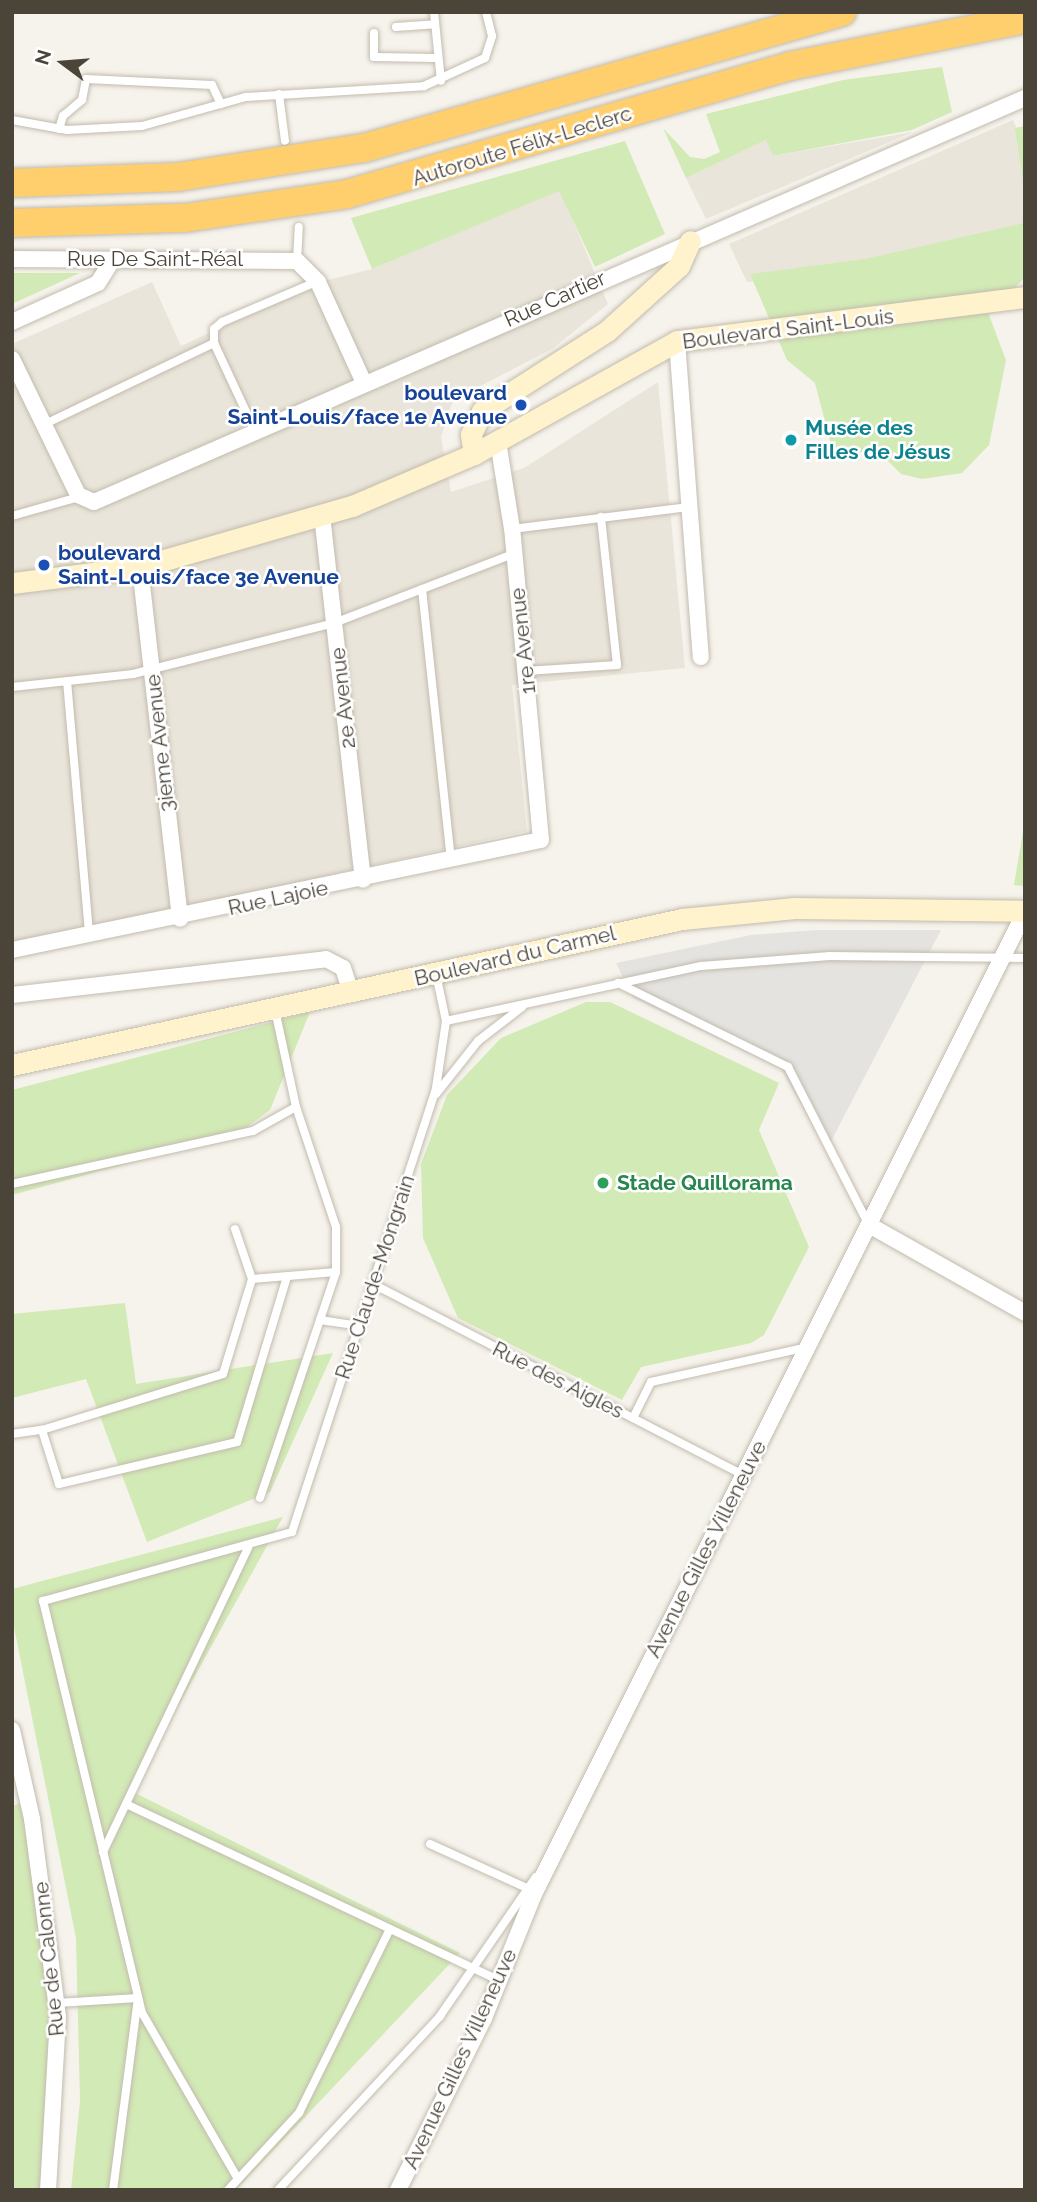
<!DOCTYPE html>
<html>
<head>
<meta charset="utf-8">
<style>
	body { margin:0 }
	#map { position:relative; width:1037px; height:2202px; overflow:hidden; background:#f6f3ec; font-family:Raleway,sans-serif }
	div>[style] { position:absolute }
	.residential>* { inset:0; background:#eae5da }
	.green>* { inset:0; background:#d2eab5 }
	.parking>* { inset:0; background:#e5e3e0 }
	.roads { filter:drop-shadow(0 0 2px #c2bbae) drop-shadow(0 0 2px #c2bbae) }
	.lane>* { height:8px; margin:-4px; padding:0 4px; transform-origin:4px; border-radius:4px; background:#fff }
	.street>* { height:16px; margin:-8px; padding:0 8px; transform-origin:8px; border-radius:8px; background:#fff }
	.secondary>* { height:21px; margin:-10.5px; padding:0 10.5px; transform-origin:10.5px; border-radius:10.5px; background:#fff3cd }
	.highway>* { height:28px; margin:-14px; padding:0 14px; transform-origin:14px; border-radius:14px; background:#ffcf6e }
	.dots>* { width:19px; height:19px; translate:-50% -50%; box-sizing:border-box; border:4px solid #fff; border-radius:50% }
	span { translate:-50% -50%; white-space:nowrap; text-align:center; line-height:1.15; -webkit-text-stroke:5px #fff; paint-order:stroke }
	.street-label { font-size:21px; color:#4b4439 }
	.transit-label { font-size:21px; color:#164399; font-weight:700 }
	.right { translate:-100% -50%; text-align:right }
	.left { translate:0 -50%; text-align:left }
	.culture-label { font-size:21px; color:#0d838f; font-weight:700 }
	.leisure-label { font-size:21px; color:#27864d; font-weight:700 }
	.frame { position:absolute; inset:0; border:14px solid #4b4439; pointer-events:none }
	.north { position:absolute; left:28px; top:28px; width:70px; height:70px; -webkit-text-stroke:5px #fff; paint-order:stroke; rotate:286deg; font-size:19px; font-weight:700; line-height:28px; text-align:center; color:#4b4439 }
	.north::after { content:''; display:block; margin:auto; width:24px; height:32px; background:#4b4439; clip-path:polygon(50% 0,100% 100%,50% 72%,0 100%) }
</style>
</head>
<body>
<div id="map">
	<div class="residential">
		<div style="clip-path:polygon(1013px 120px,1025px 148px,1025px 229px,930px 257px,747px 282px,729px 244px)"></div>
		<div style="clip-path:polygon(913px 132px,706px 219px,686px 178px,766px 140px,773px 156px)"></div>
		<div style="clip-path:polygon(560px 190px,608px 304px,552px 349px,453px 400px,441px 437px,451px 492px,524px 468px,658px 382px,685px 668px,512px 685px,527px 831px,12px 946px,12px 344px,152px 282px,181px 346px,316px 283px,372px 269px)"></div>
	</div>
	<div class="green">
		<div style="clip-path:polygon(942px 67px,952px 112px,912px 130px,773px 156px,766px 140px,686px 178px,663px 128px,690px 157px,704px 159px,720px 152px,706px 114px,843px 80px)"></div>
		<div style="clip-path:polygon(1025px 126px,1025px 194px,1015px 128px)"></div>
		<div style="clip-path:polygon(625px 141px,665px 234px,595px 267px,559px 191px,372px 269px,351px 218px)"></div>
		<div style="clip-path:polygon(1025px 223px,1025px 277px,989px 315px,1006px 360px,989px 445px,962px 473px,922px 479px,901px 474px,875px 448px,835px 460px,815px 383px,787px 360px,750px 274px,865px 259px)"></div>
		<div style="clip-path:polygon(12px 273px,80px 273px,12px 304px)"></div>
		<div style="clip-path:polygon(1025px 820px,1025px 886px,1014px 885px,1015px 879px)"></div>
		<div style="clip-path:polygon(586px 1002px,610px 1002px,779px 1083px,759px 1130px,809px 1247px,764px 1335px,751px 1343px,641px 1367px,622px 1400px,458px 1318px,423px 1238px,421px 1164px,447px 1095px,501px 1038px)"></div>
		<div style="clip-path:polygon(310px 1012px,270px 1110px,237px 1134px,12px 1195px,12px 1090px)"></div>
		<div style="clip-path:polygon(125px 1303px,136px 1384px,333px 1353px,270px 1492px,147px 1542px,86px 1379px,12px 1398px,12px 1314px)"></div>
		<div style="clip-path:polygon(283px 1517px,131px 1791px,460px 1953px,236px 2190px,71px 2190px,80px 2101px,76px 1938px,12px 1617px,12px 1589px)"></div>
		<div style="clip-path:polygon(21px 1803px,56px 1935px,54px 2087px,41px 2190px,12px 2190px,12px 1806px)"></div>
	</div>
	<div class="parking">
		<div style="clip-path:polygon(816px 930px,941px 930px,827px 1149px,780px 1068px,633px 998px,616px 963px,751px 935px)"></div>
	</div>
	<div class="roads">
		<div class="lane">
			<div style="left:434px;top:12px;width:69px;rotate:84.2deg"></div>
			<div style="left:396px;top:27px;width:39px;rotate:-4deg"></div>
			<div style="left:374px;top:33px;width:24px;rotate:90deg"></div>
			<div style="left:374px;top:57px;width:62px;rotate:0.9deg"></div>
			<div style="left:279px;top:94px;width:47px;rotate:82.7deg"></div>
			<div style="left:12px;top:120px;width:56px;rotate:10.3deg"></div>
			<div style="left:67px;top:130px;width:75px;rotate:-3.1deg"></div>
			<div style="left:142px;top:126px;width:108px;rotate:-15.6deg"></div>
			<div style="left:246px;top:97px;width:178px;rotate:-3.5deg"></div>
			<div style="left:424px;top:86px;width:67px;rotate:-24.7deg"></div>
			<div style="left:485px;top:58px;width:23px;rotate:-72deg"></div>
			<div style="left:492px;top:36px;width:25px;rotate:-104deg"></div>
			<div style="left:59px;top:129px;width:14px;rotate:-73deg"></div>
			<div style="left:63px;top:116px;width:25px;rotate:-40deg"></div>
			<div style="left:82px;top:100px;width:21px;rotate:-79deg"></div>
			<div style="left:86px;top:79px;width:126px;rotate:2.7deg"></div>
			<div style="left:212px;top:85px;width:21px;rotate:65deg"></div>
			<div style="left:297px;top:261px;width:34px;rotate:-87deg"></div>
			<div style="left:214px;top:343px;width:14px;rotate:-90deg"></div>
			<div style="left:214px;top:329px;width:11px;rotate:-41deg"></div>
			<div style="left:222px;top:322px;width:104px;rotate:-23.1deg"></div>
			<div style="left:43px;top:425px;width:190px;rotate:-25.6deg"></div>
			<div style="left:214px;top:343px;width:97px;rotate:65deg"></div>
			<div style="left:12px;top:516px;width:70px;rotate:-15.8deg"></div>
			<div style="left:512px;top:529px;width:178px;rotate:-7.1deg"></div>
			<div style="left:422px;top:589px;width:273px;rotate:83.9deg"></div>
			<div style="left:526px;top:671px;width:91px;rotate:-3.8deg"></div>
			<div style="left:617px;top:665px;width:149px;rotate:-96.2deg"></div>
			<div style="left:67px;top:681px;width:255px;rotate:85deg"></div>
			<div style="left:12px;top:687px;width:122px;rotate:-6.1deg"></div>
			<div style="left:133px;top:674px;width:207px;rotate:-14.2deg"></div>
			<div style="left:334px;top:623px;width:192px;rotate:-21.1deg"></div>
			<div style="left:436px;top:974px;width:48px;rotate:78deg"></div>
			<div style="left:446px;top:1021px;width:261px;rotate:-12.2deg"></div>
			<div style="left:701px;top:966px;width:129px;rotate:-4.4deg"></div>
			<div style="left:830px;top:956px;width:195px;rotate:0.6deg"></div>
			<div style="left:618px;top:983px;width:190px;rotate:26.3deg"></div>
			<div style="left:788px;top:1067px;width:175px;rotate:62.9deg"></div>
			<div style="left:436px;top:1094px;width:68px;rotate:-51.6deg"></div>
			<div style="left:478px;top:1041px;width:56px;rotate:-37.7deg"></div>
			<div style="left:12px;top:1184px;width:247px;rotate:-12.4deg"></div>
			<div style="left:253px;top:1131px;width:49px;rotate:-29.2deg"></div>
			<div style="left:296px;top:1107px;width:99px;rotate:-102.2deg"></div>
			<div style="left:235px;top:1229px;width:53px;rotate:71.2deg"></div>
			<div style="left:286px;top:1280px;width:169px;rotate:106.8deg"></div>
			<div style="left:237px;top:1442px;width:183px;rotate:166.7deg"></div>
			<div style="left:59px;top:1484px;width:57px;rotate:-107.5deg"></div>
			<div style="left:42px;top:1430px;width:189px;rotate:-17.2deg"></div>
			<div style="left:223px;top:1374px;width:99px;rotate:-73deg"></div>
			<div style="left:252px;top:1279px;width:84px;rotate:-4.8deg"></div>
			<div style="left:373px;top:1284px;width:416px;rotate:27.3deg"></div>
			<div style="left:320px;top:1320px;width:40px;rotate:8.5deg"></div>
			<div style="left:633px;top:1418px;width:40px;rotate:-63.4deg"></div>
			<div style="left:651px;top:1382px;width:160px;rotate:-12.6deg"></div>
			<div style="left:12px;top:1434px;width:30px;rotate:-8deg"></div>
			<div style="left:260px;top:1498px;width:238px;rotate:-71.4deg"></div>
			<div style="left:336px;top:1272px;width:45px;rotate:-90deg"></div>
			<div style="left:336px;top:1227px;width:126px;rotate:-108.4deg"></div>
			<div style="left:126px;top:1804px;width:412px;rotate:25.3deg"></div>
			<div style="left:430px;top:1844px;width:109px;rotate:24.4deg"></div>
			<div style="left:103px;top:1852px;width:337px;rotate:-64.5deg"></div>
			<div style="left:57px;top:2003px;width:81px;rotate:-3.5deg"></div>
			<div style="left:138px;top:1998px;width:194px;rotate:97.4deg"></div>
			<div style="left:238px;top:2179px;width:192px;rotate:-120deg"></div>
			<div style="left:142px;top:2013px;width:424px;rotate:-103.5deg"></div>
			<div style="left:43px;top:1601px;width:258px;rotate:-15.5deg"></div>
			<div style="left:292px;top:1532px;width:467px;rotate:-72deg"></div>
			<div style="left:436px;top:1088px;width:68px;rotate:-81.5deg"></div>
			<div style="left:228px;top:2190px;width:105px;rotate:-47.3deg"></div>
			<div style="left:299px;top:2113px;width:205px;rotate:-63.7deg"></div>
			<div style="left:278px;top:2190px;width:238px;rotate:-47deg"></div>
			<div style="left:440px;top:2016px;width:169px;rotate:-55.4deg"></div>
		</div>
		<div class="street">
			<div style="left:12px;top:259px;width:285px;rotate:0.4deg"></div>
			<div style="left:297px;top:261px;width:30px;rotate:45deg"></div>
			<div style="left:318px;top:282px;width:111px;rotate:65.5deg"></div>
			<div style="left:12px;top:322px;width:94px;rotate:-24.4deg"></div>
			<div style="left:98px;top:283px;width:26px;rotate:-58deg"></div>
			<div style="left:677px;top:341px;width:317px;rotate:85.7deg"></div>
			<div style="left:12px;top:359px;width:151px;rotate:64.1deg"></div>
			<div style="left:78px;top:495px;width:17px;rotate:24deg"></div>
			<div style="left:94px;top:502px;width:1015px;rotate:-23.46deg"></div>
			<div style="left:322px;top:515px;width:367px;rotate:83.6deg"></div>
			<div style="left:140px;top:567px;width:354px;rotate:83.5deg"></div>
			<div style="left:12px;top:950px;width:540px;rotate:-11.75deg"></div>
			<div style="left:541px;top:840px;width:312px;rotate:-95.3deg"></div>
			<div style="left:512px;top:529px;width:88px;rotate:-99.1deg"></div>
			<div style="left:12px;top:995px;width:316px;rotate:-6.5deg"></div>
			<div style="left:326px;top:959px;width:19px;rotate:28deg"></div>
			<div style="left:343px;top:968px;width:26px;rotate:72deg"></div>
			<div style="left:869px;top:1225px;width:179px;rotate:29.4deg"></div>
			<div style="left:12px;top:1730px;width:91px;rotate:77.3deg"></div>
			<div style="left:32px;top:1819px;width:200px;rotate:82.5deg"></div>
			<div style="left:58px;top:2017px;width:173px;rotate:93.3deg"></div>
			<div style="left:398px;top:2190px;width:192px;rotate:-63.4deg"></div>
			<div style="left:484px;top:2018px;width:136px;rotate:-68deg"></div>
			<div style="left:535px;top:1892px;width:1096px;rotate:-63.43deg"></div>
		</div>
		<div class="secondary">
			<div style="left:474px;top:454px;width:20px;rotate:-99deg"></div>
			<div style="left:471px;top:434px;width:25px;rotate:-64deg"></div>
			<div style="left:482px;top:411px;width:148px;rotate:-32.6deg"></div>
			<div style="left:607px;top:331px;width:97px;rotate:-42.1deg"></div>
			<div style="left:679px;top:266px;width:27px;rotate:-66deg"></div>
			<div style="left:12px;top:583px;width:129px;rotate:-7.1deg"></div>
			<div style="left:140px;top:567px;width:221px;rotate:-16.1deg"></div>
			<div style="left:352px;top:506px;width:133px;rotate:-23.1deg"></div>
			<div style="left:474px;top:454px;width:232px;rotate:-29.1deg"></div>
			<div style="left:677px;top:341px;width:351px;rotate:-7.2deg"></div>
			<div style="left:12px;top:1065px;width:686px;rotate:-12.29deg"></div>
			<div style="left:682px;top:919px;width:113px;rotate:-5.6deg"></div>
			<div style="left:794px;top:908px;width:231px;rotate:0.7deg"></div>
		</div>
		<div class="highway">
			<div style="left:12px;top:183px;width:166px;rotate:-2.1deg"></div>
			<div style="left:178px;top:177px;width:188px;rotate:-8.9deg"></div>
			<div style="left:364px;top:148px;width:497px;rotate:-15.9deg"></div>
			<div style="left:12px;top:223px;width:173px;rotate:-1.7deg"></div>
			<div style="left:185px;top:218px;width:164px;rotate:-8.4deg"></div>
			<div style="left:347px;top:194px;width:461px;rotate:-16.1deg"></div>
			<div style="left:790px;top:66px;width:240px;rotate:-11.3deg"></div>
		</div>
	</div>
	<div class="dots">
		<div style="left:521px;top:405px;background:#1a4fb4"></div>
		<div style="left:791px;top:440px;background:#0f9aa8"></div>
		<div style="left:44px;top:565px;background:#1a4fb4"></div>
		<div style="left:603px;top:1183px;background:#2e9e5b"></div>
	</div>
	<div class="street-label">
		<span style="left:522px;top:146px;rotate:-17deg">Autoroute Félix-Leclerc</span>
		<span style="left:155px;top:259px">Rue De Saint-Réal</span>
		<span style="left:555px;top:299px;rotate:-24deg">Rue Cartier</span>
		<span style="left:788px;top:329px;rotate:-7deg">Boulevard Saint-Louis</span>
		<span style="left:523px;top:641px;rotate:-96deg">1re Avenue</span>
		<span style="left:343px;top:698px;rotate:-96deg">2e Avenue</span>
		<span style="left:160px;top:743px;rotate:-96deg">3ieme Avenue</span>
		<span style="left:278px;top:898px;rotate:-12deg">Rue Lajoie</span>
		<span style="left:515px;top:956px;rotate:-13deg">Boulevard du Carmel</span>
		<span style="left:375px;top:1277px;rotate:-72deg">Rue Claude-Mongrain</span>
		<span style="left:558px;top:1380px;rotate:27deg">Rue des Aigles</span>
		<span style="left:706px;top:1549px;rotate:-63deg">Avenue Gilles Villeneuve</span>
		<span style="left:49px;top:1959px;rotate:-96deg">Rue de Calonne</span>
		<span style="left:460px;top:2059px;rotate:-65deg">Avenue Gilles Villeneuve</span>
	</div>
	<div class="transit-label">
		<span class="right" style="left:507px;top:405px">boulevard<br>Saint-Louis/face 1e Avenue</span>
		<span class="left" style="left:58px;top:565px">boulevard<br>Saint-Louis/face 3e Avenue</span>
	</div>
	<div class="culture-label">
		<span class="left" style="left:805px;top:440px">Musée des<br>Filles de Jésus</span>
	</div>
	<div class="leisure-label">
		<span class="left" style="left:617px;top:1183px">Stade Quillorama</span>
	</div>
	<div class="frame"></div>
	<div class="north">N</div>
</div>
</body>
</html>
